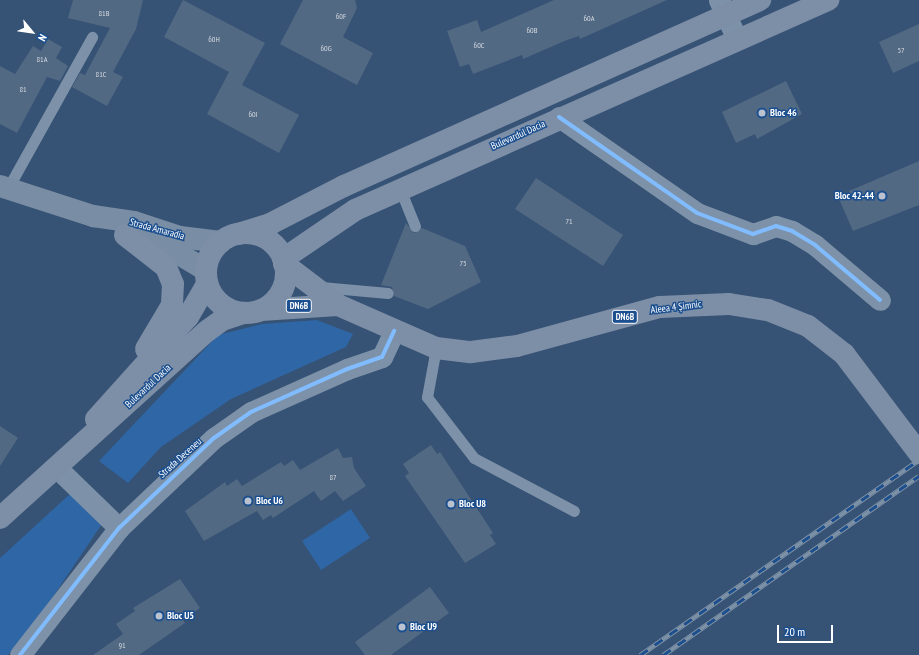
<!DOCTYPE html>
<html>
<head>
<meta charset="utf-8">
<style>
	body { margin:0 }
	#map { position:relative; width:919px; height:655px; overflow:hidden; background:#365274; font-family:"PT Sans Narrow",sans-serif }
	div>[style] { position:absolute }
	.green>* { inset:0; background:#2f66a5 }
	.building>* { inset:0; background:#526984 }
	.lane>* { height:11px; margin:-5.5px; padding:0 5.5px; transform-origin:5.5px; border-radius:5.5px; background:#7d92a8 }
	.street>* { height:21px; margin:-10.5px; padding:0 10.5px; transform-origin:10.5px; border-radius:10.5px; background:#7d92a8 }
	.secondary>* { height:22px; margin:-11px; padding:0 11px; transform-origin:11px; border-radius:11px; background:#798da4 }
	.primary>* { height:22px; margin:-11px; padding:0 11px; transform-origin:11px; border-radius:11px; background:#7d8ea7 }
	.primary>.ring { margin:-11px; padding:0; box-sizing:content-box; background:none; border:22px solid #7d8ea7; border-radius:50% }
	.rail>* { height:4.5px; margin-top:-2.25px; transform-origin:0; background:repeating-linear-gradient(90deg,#1b4f8f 0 9px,#7e92a7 0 18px); box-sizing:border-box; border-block:1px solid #7e92a7 }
	.cycleway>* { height:4px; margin:-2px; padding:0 2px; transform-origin:2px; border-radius:2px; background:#80bcff }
	.dots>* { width:11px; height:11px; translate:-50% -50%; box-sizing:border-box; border:2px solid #1b4f8f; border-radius:50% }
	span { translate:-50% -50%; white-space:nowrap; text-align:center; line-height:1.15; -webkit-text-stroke:3px #1b4f8f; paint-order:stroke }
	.number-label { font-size:8px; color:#d4dae0 }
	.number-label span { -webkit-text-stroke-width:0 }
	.shield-label span { padding:1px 3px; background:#1b4f8f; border:1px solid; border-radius:3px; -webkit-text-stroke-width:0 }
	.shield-label { font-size:9px; color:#fff; font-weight:700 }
	.poi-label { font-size:10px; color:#fff; font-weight:700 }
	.left { translate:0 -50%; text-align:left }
	.right { translate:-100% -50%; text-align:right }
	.street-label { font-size:10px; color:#fff }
	.north { position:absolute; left:12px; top:12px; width:40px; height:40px; -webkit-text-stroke:3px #1b4f8f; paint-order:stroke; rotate:119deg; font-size:11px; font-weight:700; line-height:16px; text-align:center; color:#fff }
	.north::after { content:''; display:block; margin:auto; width:14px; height:18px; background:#fff; clip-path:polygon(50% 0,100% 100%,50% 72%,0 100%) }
	.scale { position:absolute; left:777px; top:625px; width:56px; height:18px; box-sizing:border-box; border:2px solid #fff; border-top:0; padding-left:5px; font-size:12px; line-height:14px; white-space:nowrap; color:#fff; -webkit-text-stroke:3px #1b4f8f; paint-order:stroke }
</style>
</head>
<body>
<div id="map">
	<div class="green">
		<div style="clip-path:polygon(317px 320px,353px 334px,346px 347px,231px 399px,161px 447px,128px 483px,99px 461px,218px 335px,262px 324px)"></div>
		<div style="clip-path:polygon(72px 492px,102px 524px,42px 613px,8px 655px,0 655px,0 558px)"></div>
		<div style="clip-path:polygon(351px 509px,370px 538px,321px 570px,302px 541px)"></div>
	</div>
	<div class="building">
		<div style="clip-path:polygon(73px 0,143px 0,136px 29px,113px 72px,123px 77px,107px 106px,72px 87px,80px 73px,85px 75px,110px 28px,68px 18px)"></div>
		<div style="clip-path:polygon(183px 0,265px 43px,242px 85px,299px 115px,279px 153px,207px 114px,229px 72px,164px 37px)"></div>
		<div style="clip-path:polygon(303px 0,355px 0,357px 8px,343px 37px,373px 53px,357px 85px,280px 44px)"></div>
		<div style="clip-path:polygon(554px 0,667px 0,580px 39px,579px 36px,567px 40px,523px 59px,522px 55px,473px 74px,469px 64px,460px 67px,447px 31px,477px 20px,481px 32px)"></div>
		<div style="clip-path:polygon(919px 24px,919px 61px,893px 73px,879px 42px)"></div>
		<div style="clip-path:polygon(48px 39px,62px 47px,56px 58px,68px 66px,60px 81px,47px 77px,17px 133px,0 124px,0 66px,15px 74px,33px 46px,41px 51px)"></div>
		<div style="clip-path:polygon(786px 81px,802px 114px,757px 139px,755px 134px,736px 143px,722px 112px)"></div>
		<div style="clip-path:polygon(919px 161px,919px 205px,853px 231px,839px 199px,850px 194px,849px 191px)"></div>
		<div style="clip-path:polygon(536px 178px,623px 235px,603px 266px,515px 209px)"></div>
		<div style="clip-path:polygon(406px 223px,414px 233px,422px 228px,465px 246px,481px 282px,428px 309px,394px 296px,392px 287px,381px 285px)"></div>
		<div style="clip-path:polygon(0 426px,18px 438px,0 466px)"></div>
		<div style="clip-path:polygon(431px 445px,437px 454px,440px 452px,493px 533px,490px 535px,496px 544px,465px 563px,405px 476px,409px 473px,403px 464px)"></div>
		<div style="clip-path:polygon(338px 448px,343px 458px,352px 457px,354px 468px,366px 486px,343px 501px,335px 491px,321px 501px,314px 491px,273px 518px,271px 515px,263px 520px,257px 511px,204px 541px,185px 511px,225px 482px,227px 486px,237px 479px,242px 486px,281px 462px,284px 466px,293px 460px,300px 470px)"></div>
		<div style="clip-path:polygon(180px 579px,200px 608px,183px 620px,185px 623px,139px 655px,93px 655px,123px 634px,116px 624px,135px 611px,133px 608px)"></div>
		<div style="clip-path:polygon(430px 587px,449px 613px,391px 655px,365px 655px,355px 642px)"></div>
	</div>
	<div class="lane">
		<div style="left:8px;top:188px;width:173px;rotate:-60.9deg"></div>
		<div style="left:400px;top:189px;width:40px;rotate:68deg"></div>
		<div style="left:321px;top:287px;width:67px;rotate:5.1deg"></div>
		<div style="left:436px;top:348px;width:50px;rotate:100.4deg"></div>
		<div style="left:427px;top:397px;width:77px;rotate:52.4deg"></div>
		<div style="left:474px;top:458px;width:113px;rotate:27.9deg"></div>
	</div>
	<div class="street">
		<div style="left:719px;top:0;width:43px;rotate:65.2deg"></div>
		<div style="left:559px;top:117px;width:168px;rotate:34.8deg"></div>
		<div style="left:697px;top:213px;width:60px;rotate:20.6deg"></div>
		<div style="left:753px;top:234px;width:24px;rotate:-19deg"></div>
		<div style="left:776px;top:226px;width:17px;rotate:17deg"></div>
		<div style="left:792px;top:231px;width:27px;rotate:31deg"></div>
		<div style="left:815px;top:245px;width:85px;rotate:40.2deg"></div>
		<div style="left:56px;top:467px;width:88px;rotate:44.1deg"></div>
		<div style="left:20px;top:655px;width:161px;rotate:-52.1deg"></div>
		<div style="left:119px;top:528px;width:131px;rotate:-43.5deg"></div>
		<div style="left:214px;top:438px;width:45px;rotate:-35.1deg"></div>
		<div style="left:251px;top:412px;width:105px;rotate:-24.1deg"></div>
		<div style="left:347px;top:369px;width:37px;rotate:-19deg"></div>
		<div style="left:382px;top:357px;width:29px;rotate:-65deg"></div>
	</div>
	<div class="secondary">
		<div style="left:0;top:186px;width:98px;rotate:17.9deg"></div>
		<div style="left:93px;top:216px;width:41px;rotate:8.3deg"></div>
		<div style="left:134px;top:222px;width:48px;rotate:18.1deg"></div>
		<div style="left:180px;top:237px;width:41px;rotate:7deg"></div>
		<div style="left:148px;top:242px;width:28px;rotate:19deg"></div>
		<div style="left:174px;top:251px;width:37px;rotate:31deg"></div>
	</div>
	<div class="primary">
		<div class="ring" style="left:206px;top:233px;width:58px;height:58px"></div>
		<div style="left:238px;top:234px;width:34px;rotate:-17deg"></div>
		<div style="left:270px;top:224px;width:83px;rotate:-27.2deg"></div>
		<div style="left:344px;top:186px;width:456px;rotate:-24.1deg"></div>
		<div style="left:125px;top:235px;width:52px;rotate:38deg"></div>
		<div style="left:166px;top:267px;width:18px;rotate:68deg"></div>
		<div style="left:173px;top:284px;width:21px;rotate:93deg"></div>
		<div style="left:172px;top:305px;width:51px;rotate:120.6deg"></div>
		<div style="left:283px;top:259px;width:87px;rotate:-34.2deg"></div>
		<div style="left:355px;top:210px;width:518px;rotate:-23.94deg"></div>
		<div style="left:284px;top:264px;width:68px;rotate:37.2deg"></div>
		<div style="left:338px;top:305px;width:107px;rotate:23.7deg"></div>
		<div style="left:436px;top:348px;width:35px;rotate:7deg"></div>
		<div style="left:471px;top:352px;width:46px;rotate:-7.4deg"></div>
		<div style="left:517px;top:346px;width:148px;rotate:-15.3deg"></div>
		<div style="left:660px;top:307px;width:69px;rotate:-2.5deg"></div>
		<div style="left:729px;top:304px;width:39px;rotate:9deg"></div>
		<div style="left:768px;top:310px;width:43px;rotate:21.8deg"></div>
		<div style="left:808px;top:326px;width:46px;rotate:37.9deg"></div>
		<div style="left:844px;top:354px;width:124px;rotate:52.9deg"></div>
		<div style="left:261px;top:310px;width:77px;rotate:-3.7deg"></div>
		<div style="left:96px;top:419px;width:137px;rotate:-48deg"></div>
		<div style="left:188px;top:317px;width:39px;rotate:-60deg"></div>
		<div style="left:0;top:518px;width:279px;rotate:-42.1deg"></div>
		<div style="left:207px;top:331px;width:19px;rotate:-36deg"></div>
		<div style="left:222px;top:320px;width:23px;rotate:-18deg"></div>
	</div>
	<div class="rail">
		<div style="left:640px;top:655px;width:340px;rotate:-35deg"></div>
		<div style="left:663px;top:655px;width:312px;rotate:-35deg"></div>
	</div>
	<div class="cycleway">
		<div style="left:559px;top:117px;width:168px;rotate:34.8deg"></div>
		<div style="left:697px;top:213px;width:60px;rotate:20.6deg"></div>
		<div style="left:753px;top:234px;width:24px;rotate:-19deg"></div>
		<div style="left:776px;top:226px;width:17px;rotate:17deg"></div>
		<div style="left:792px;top:231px;width:27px;rotate:31deg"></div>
		<div style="left:815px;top:245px;width:85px;rotate:40.2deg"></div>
		<div style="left:20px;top:655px;width:161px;rotate:-52.1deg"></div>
		<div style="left:119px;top:528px;width:131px;rotate:-43.5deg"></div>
		<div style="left:214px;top:438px;width:45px;rotate:-35.1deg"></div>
		<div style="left:251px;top:412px;width:105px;rotate:-24.1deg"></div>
		<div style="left:347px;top:369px;width:37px;rotate:-19deg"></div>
		<div style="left:382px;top:357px;width:29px;rotate:-65deg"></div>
	</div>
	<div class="dots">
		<div style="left:762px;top:113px;background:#b9c2ce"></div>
		<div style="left:882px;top:196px;background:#b9c2ce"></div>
		<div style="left:248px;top:501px;background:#b9c2ce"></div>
		<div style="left:451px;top:504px;background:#b9c2ce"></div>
		<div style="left:159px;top:616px;background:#b9c2ce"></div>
		<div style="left:402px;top:627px;background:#b9c2ce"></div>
	</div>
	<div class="number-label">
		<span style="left:104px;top:14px">81B</span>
		<span style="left:341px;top:17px">60F</span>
		<span style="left:589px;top:19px">60A</span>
		<span style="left:532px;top:31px">60B</span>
		<span style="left:214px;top:40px">60H</span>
		<span style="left:479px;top:46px">60C</span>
		<span style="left:326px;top:49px">60G</span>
		<span style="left:901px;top:51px">57</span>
		<span style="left:42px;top:60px">81A</span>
		<span style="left:101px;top:75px">81C</span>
		<span style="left:23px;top:90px">81</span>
		<span style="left:253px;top:115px">60I</span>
		<span style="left:569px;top:222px">71</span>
		<span style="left:463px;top:264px">75</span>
		<span style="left:333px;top:478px">87</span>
		<span style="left:122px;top:646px">91</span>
	</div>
	<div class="shield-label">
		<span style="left:299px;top:306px">DN6B</span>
		<span style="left:625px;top:317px">DN6B</span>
	</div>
	<div class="poi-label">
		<span class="left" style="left:770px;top:113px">Bloc 46</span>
		<span class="right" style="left:874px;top:196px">Bloc 42-44</span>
		<span class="left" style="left:256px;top:501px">Bloc U6</span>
		<span class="left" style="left:459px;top:504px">Bloc U8</span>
		<span class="left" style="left:167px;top:616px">Bloc U5</span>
		<span class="left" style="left:410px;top:627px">Bloc U9</span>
	</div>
	<div class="street-label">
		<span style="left:518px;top:135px;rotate:-24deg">Bulevardul Dacia</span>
		<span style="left:157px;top:229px;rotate:15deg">Strada Amaradia</span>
		<span style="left:676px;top:307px;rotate:-7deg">Aleea 4 Șimnic</span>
		<span style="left:148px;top:386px;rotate:-43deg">Bulevardul Dacia</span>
		<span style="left:180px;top:458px;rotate:-42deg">Strada Deceneu</span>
	</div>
	<div class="north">N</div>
	<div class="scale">20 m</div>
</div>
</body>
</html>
